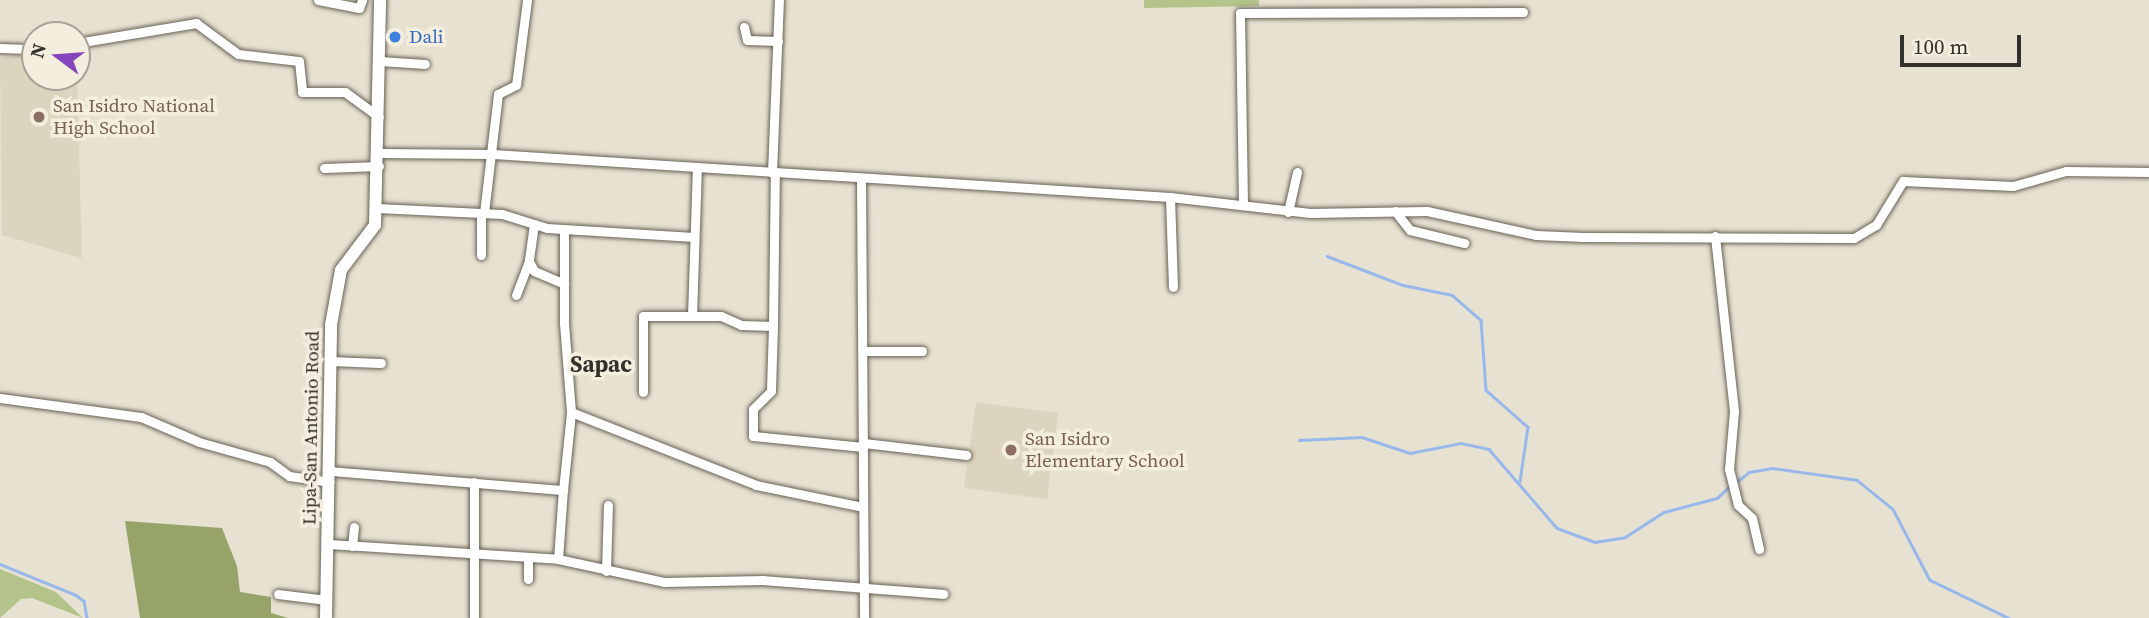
<!DOCTYPE html>
<html>
<head>
<meta charset="utf-8">
<style>
	body { margin:0 }
	#map { position:relative; width:2149px; height:618px; overflow:hidden; background:#e6e1d1; font-family:"Source Serif 4",serif }
	div>[style] { position:absolute }
	.built>* { inset:0; background:#dcd4be }
	.green>* { inset:0; background:#b4c389 }
	.forest>* { inset:0; background:#96a46a }
	.stream>* { height:2.5px; margin:-1.25px; padding:0 1.25px; transform-origin:1.25px; border-radius:1.25px; background:#98b8ec }
	.roads { filter:drop-shadow(0 0 2px #676255) drop-shadow(0 0 2px #676255) }
	.street>* { height:9px; margin:-4.5px; padding:0 4.5px; transform-origin:4.5px; border-radius:4.5px; background:#fff }
	.secondary>* { height:12px; margin:-6px; padding:0 6px; transform-origin:6px; border-radius:6px; background:#fff }
	.dots>* { width:19px; height:19px; translate:-50% -50%; box-sizing:border-box; border:4px solid #f4eedf; border-radius:50% }
	span { translate:-50% -50%; white-space:nowrap; text-align:center; line-height:1.15; -webkit-text-stroke:7px #f4eedf; paint-order:stroke }
	.shop-label { font-size:19px; color:#366cbe }
	.left { translate:0 -50%; text-align:left }
	.education-label { font-size:19px; color:#785e54 }
	.street-label { font-size:19px; color:#32302a }
	.quarter-label { font-size:23px; color:#32302a; font-weight:700 }
	.north { position:absolute; left:21px; top:21px; width:70px; height:70px; box-sizing:border-box; background:#f4eedf; border:2px solid #a6a297; border-radius:50%; rotate:286deg; font-size:19px; font-weight:700; line-height:28px; text-align:center; color:#32302a }
	.north::after { content:''; display:block; margin:auto; width:24px; height:32px; background:#8646bb; clip-path:polygon(50% 0,100% 100%,50% 72%,0 100%) }
	.scale { position:absolute; left:1900px; top:35px; width:121px; height:32px; box-sizing:border-box; border:4px solid #32302a; border-top:0; padding-left:9px; font-size:21px; line-height:24px; white-space:nowrap; color:#32302a; -webkit-text-stroke:5px #f4eedf; paint-order:stroke }
</style>
</head>
<body>
<div id="map">
	<div class="built">
		<div style="clip-path:polygon(35px 54px,35px 77px,77px 73px,82px 258px,2px 235px,0 58px)"></div>
		<div style="clip-path:polygon(976px 402px,1058px 413px,1047px 499px,964px 488px)"></div>
	</div>
	<div class="green">
		<div style="clip-path:polygon(1144px 0,1259px 0,1259px 6px,1144px 8px)"></div>
		<div style="clip-path:polygon(0 569px,56px 592px,83px 618px,32px 598px,21px 599px,0 618px)"></div>
	</div>
	<div class="forest">
		<div style="clip-path:polygon(125px 521px,222px 528px,237px 566px,240px 592px,271px 597px,271px 613px,288px 618px,140px 618px)"></div>
	</div>
	<div class="stream">
		<div style="left:1327px;top:256px;width:81px;rotate:20.9deg"></div>
		<div style="left:1403px;top:285px;width:50px;rotate:11.5deg"></div>
		<div style="left:1452px;top:295px;width:38px;rotate:41deg"></div>
		<div style="left:1481px;top:320px;width:70px;rotate:85.9deg"></div>
		<div style="left:1486px;top:390px;width:56px;rotate:41.4deg"></div>
		<div style="left:1528px;top:427px;width:55px;rotate:98.4deg"></div>
		<div style="left:1299px;top:440px;width:63px;rotate:-2.7deg"></div>
		<div style="left:1362px;top:437px;width:51px;rotate:18.4deg"></div>
		<div style="left:1410px;top:453px;width:52px;rotate:-11.1deg"></div>
		<div style="left:1461px;top:443px;width:29px;rotate:12deg"></div>
		<div style="left:1489px;top:449px;width:104px;rotate:49.3deg"></div>
		<div style="left:1557px;top:528px;width:40px;rotate:20.2deg"></div>
		<div style="left:1595px;top:542px;width:30px;rotate:-9deg"></div>
		<div style="left:1625px;top:537px;width:46px;rotate:-32.7deg"></div>
		<div style="left:1664px;top:512px;width:55px;rotate:-14.8deg"></div>
		<div style="left:1717px;top:498px;width:16px;rotate:-43deg"></div>
		<div style="left:1735px;top:483px;width:18px;rotate:-38deg"></div>
		<div style="left:1749px;top:472px;width:23px;rotate:-10deg"></div>
		<div style="left:1772px;top:468px;width:86px;rotate:8deg"></div>
		<div style="left:1857px;top:480px;width:46px;rotate:38.9deg"></div>
		<div style="left:1893px;top:509px;width:80px;rotate:62.5deg"></div>
		<div style="left:1930px;top:580px;width:88px;rotate:25.7deg"></div>
		<div style="left:0;top:564px;width:82px;rotate:22.2deg"></div>
		<div style="left:76px;top:595px;width:10px;rotate:37deg"></div>
		<div style="left:84px;top:601px;width:17px;rotate:80deg"></div>
	</div>
	<div class="roads">
		<div class="street">
			<div style="left:318px;top:0;width:42px;rotate:11deg"></div>
			<div style="left:359px;top:8px;width:9px;rotate:-69deg"></div>
			<div style="left:744px;top:27px;width:13px;rotate:77deg"></div>
			<div style="left:747px;top:40px;width:31px;rotate:2deg"></div>
			<div style="left:77px;top:43px;width:121px;rotate:-9.5deg"></div>
			<div style="left:196px;top:23px;width:52px;rotate:36.4deg"></div>
			<div style="left:238px;top:54px;width:61px;rotate:6.5deg"></div>
			<div style="left:299px;top:61px;width:31px;rotate:84deg"></div>
			<div style="left:302px;top:92px;width:43px"></div>
			<div style="left:345px;top:92px;width:42px;rotate:36.3deg"></div>
			<div style="left:0;top:48px;width:35px;rotate:2deg"></div>
			<div style="left:380px;top:61px;width:45px;rotate:3.8deg"></div>
			<div style="left:380px;top:153px;width:113px;rotate:0.5deg"></div>
			<div style="left:493px;top:154px;width:678px;rotate:3.63deg"></div>
			<div style="left:1170px;top:197px;width:141px;rotate:6.5deg"></div>
			<div style="left:1310px;top:213px;width:117px;rotate:-1deg"></div>
			<div style="left:1427px;top:211px;width:112px;rotate:12.4deg"></div>
			<div style="left:1536px;top:235px;width:47px;rotate:2.4deg"></div>
			<div style="left:1583px;top:237px;width:271px;rotate:0.2deg"></div>
			<div style="left:1854px;top:238px;width:26px;rotate:-31deg"></div>
			<div style="left:1876px;top:225px;width:52px;rotate:-58.5deg"></div>
			<div style="left:1903px;top:181px;width:110px;rotate:2.6deg"></div>
			<div style="left:2013px;top:186px;width:55px;rotate:-15.8deg"></div>
			<div style="left:2066px;top:171px;width:83px;rotate:0.7deg"></div>
			<div style="left:324px;top:168px;width:55px;rotate:-2.1deg"></div>
			<div style="left:772px;top:173px;width:173px;rotate:-87.7deg"></div>
			<div style="left:861px;top:179px;width:439px;rotate:89.6deg"></div>
			<div style="left:1170px;top:197px;width:90px;rotate:88.1deg"></div>
			<div style="left:1243px;top:204px;width:191px;rotate:-90.9deg"></div>
			<div style="left:1240px;top:13px;width:283px;rotate:-0.2deg"></div>
			<div style="left:377px;top:208px;width:125px;rotate:2.7deg"></div>
			<div style="left:502px;top:214px;width:47px;rotate:17.3deg"></div>
			<div style="left:547px;top:228px;width:147px;rotate:3.5deg"></div>
			<div style="left:1395px;top:211px;width:24px;rotate:52deg"></div>
			<div style="left:1410px;top:230px;width:56px;rotate:13.5deg"></div>
			<div style="left:1288px;top:212px;width:41px;rotate:-77.3deg"></div>
			<div style="left:481px;top:213px;width:42px;rotate:90deg"></div>
			<div style="left:484px;top:213px;width:120px;rotate:-83.3deg"></div>
			<div style="left:498px;top:94px;width:20px;rotate:-27deg"></div>
			<div style="left:516px;top:85px;width:86px;rotate:-82.6deg"></div>
			<div style="left:534px;top:224px;width:37px;rotate:98deg"></div>
			<div style="left:529px;top:261px;width:11px;rotate:63deg"></div>
			<div style="left:534px;top:271px;width:33px;rotate:23deg"></div>
			<div style="left:1715px;top:236px;width:176px;rotate:83.8deg"></div>
			<div style="left:1734px;top:411px;width:58px;rotate:94.9deg"></div>
			<div style="left:1729px;top:469px;width:37px;rotate:76deg"></div>
			<div style="left:1738px;top:505px;width:19px;rotate:43deg"></div>
			<div style="left:1752px;top:518px;width:32px;rotate:77deg"></div>
			<div style="left:516px;top:295px;width:36px;rotate:-69deg"></div>
			<div style="left:692px;top:316px;width:148px;rotate:-88.1deg"></div>
			<div style="left:773px;top:326px;width:65px;rotate:91.8deg"></div>
			<div style="left:771px;top:391px;width:25px;rotate:135deg"></div>
			<div style="left:753px;top:409px;width:27px;rotate:90deg"></div>
			<div style="left:753px;top:436px;width:111px;rotate:5.7deg"></div>
			<div style="left:863px;top:351px;width:59px"></div>
			<div style="left:329px;top:361px;width:52px;rotate:2.2deg"></div>
			<div style="left:643px;top:392px;width:76px;rotate:-90deg"></div>
			<div style="left:643px;top:316px;width:78px"></div>
			<div style="left:721px;top:316px;width:22px;rotate:24deg"></div>
			<div style="left:741px;top:325px;width:32px;rotate:2deg"></div>
			<div style="left:773px;top:326px;width:153px;rotate:-89.3deg"></div>
			<div style="left:0;top:398px;width:142px;rotate:7.7deg"></div>
			<div style="left:141px;top:417px;width:63px;rotate:23.3deg"></div>
			<div style="left:199px;top:442px;width:74px;rotate:15.7deg"></div>
			<div style="left:270px;top:462px;width:24px;rotate:36deg"></div>
			<div style="left:289px;top:476px;width:41px;rotate:8.3deg"></div>
			<div style="left:571px;top:412px;width:199px;rotate:21.5deg"></div>
			<div style="left:756px;top:485px;width:109px;rotate:11.6deg"></div>
			<div style="left:864px;top:443px;width:103px;rotate:6.7deg"></div>
			<div style="left:330px;top:471px;width:234px;rotate:4.7deg"></div>
			<div style="left:563px;top:490px;width:78px;rotate:-84.1deg"></div>
			<div style="left:571px;top:412px;width:89px;rotate:-94.5deg"></div>
			<div style="left:564px;top:323px;width:93px;rotate:-90deg"></div>
			<div style="left:329px;top:544px;width:229px;rotate:3.7deg"></div>
			<div style="left:558px;top:559px;width:108px;rotate:12.2deg"></div>
			<div style="left:664px;top:582px;width:99px;rotate:-1.2deg"></div>
			<div style="left:763px;top:580px;width:181px;rotate:4.4deg"></div>
			<div style="left:352px;top:546px;width:19px;rotate:-84deg"></div>
			<div style="left:558px;top:559px;width:69px;rotate:-85.9deg"></div>
			<div style="left:606px;top:571px;width:66px;rotate:-88.3deg"></div>
			<div style="left:528px;top:579px;width:21px;rotate:-90deg"></div>
			<div style="left:278px;top:594px;width:49px;rotate:7deg"></div>
			<div style="left:474px;top:618px;width:136px;rotate:-90deg"></div>
		</div>
		<div class="secondary">
			<div style="left:326px;top:618px;width:293px;rotate:-89deg"></div>
			<div style="left:331px;top:325px;width:56px;rotate:-79.7deg"></div>
			<div style="left:341px;top:270px;width:56px;rotate:-52.9deg"></div>
			<div style="left:375px;top:225px;width:225px;rotate:-88.7deg"></div>
		</div>
	</div>
	<div class="dots">
		<div style="left:395px;top:37px;background:#3f7fe0"></div>
		<div style="left:39px;top:117px;background:#8d6e63"></div>
		<div style="left:1011px;top:450px;background:#8d6e63"></div>
	</div>
	<div class="shop-label">
		<span class="left" style="left:409px;top:37px">Dali</span>
	</div>
	<div class="education-label">
		<span class="left" style="left:53px;top:117px">San Isidro National<br>High School</span>
		<span class="left" style="left:1025px;top:450px">San Isidro<br>Elementary School</span>
	</div>
	<div class="street-label">
		<span style="left:311px;top:428px;rotate:-89deg">Lipa-San Antonio Road</span>
	</div>
	<div class="quarter-label">
		<span style="left:601px;top:364px">Sapac</span>
	</div>
	<div class="north">N</div>
	<div class="scale">100 m</div>
</div>
</body>
</html>
